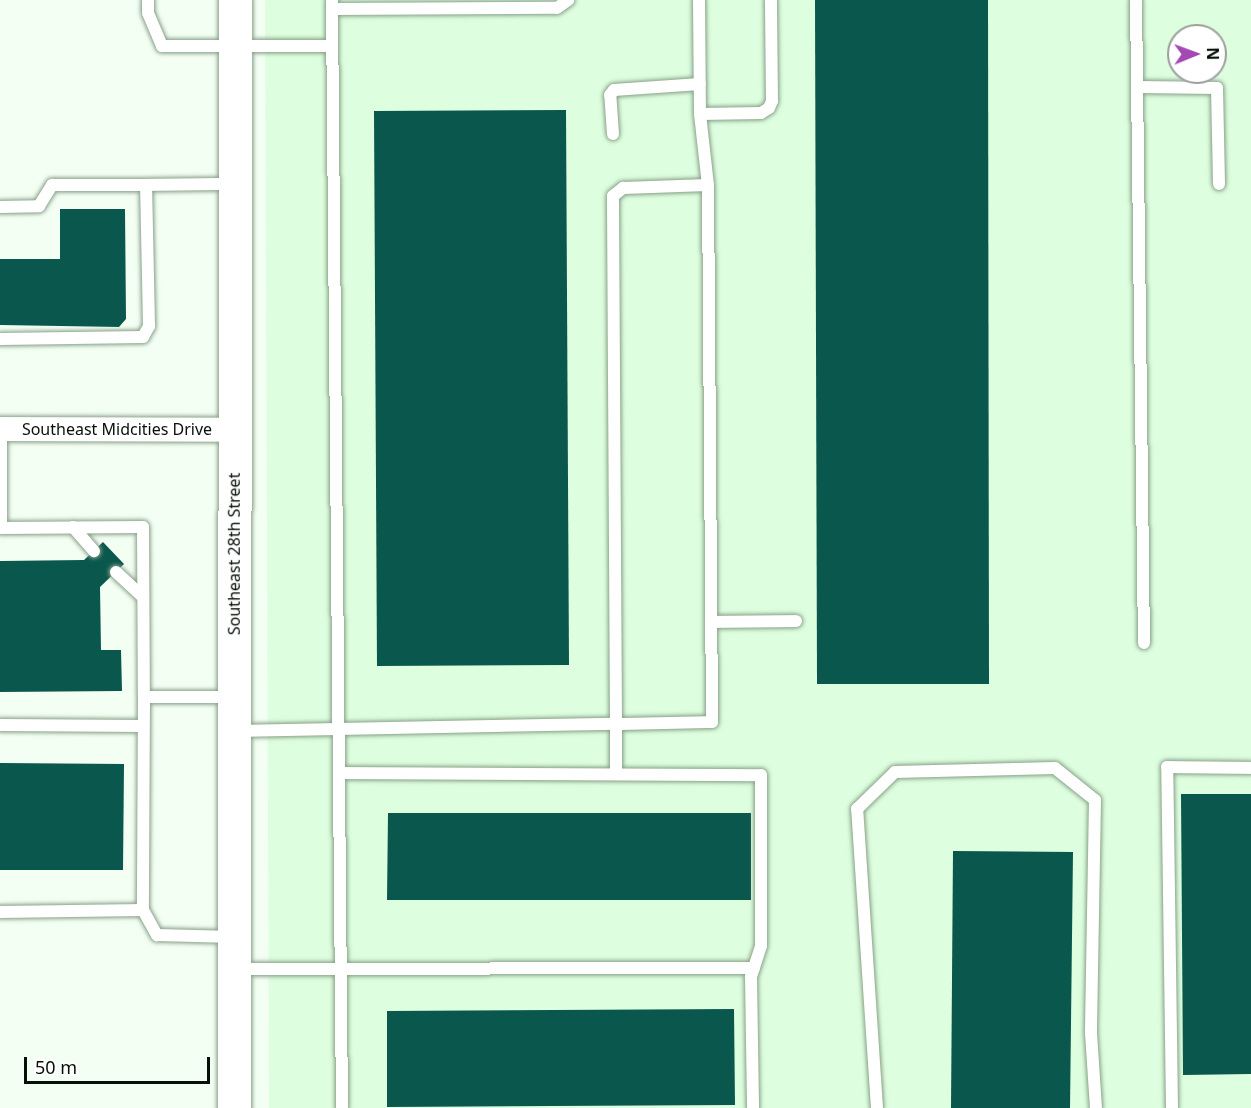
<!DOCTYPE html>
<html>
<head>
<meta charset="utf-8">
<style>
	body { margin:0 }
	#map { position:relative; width:1251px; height:1108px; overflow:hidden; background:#f4fff4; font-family:"Noto Sans",sans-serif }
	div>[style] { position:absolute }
	.built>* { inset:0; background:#deffdf }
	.building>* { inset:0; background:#0a574d }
	.roads { filter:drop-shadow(0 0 2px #88a189) drop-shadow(0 0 2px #88a189) }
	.lane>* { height:12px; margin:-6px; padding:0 6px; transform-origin:6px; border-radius:6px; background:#fff }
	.street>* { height:24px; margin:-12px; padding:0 12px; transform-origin:12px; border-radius:12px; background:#fff }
	.secondary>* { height:33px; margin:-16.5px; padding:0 16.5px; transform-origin:16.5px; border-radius:16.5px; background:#fff }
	span { translate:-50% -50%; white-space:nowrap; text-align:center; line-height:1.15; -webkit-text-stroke:6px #fff; paint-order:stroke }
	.street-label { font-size:16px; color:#071008 }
	.north { position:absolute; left:1167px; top:24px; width:60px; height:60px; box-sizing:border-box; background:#fff; border:2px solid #9c9f9c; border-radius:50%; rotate:89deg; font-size:16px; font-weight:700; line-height:24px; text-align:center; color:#071008 }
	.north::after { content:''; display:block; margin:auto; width:21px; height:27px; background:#a449b4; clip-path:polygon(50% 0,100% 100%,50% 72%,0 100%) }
	.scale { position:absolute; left:24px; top:1057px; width:186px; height:27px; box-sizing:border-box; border:3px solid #071008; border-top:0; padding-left:8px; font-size:18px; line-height:21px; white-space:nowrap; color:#071008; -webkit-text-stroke:4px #fff; paint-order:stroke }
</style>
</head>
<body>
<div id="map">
	<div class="built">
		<div style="clip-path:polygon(evenodd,265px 0,1251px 0,1251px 1108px,269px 1108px,265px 0,1179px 36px,1215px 36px,1215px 72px,1179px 72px,1179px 36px)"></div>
	</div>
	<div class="building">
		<div style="clip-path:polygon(815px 0,988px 0,989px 684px,817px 684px)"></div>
		<div style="clip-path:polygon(566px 110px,569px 665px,377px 666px,374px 111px)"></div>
		<div style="clip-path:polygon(60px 209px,125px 209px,126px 319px,119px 327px,0 325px,0 259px,60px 259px)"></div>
		<div style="clip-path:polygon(103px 542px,124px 564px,100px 587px,101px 650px,121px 650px,122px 691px,0 692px,0 561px,84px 560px)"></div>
		<div style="clip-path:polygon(0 763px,124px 764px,123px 870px,0 870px)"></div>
		<div style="clip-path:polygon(1181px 794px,1251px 794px,1251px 1074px,1183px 1075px)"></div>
		<div style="clip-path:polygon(388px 813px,751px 813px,751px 900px,387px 900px)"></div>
		<div style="clip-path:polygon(953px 851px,1073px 852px,1070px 1108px,951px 1108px)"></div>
		<div style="clip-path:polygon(734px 1009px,735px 1105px,387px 1107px,387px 1011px)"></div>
	</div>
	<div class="roads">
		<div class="lane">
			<div style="left:148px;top:0;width:13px;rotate:90deg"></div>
			<div style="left:148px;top:13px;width:36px;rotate:67deg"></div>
			<div style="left:162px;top:46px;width:170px"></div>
			<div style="left:332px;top:0;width:9px;rotate:90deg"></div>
			<div style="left:332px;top:9px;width:225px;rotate:-0.3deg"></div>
			<div style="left:557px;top:8px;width:14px;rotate:-36deg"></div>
			<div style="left:699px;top:0;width:114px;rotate:89.5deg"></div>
			<div style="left:700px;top:114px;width:61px;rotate:-0.9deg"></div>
			<div style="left:761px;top:113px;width:9px;rotate:-32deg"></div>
			<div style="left:769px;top:108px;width:8px;rotate:-67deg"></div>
			<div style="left:772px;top:101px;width:101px;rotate:-90.6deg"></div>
			<div style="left:1136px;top:0;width:643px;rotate:89.29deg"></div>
			<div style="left:332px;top:9px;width:1099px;rotate:89.48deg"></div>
			<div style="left:1138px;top:87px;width:79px;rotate:0.7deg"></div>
			<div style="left:1217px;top:88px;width:96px;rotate:88.8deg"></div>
			<div style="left:700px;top:114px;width:71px;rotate:83.6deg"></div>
			<div style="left:708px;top:185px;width:537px;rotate:89.57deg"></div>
			<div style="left:712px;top:722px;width:96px;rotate:178.8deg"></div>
			<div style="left:616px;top:724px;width:528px;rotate:-90.33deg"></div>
			<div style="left:613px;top:196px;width:13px;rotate:-39deg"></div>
			<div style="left:623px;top:188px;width:85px;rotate:-2deg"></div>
			<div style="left:613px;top:134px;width:39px;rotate:-94deg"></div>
			<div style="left:610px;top:95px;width:6px;rotate:-51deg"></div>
			<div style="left:614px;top:90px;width:86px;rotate:-4deg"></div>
			<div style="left:0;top:207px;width:39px;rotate:-1deg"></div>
			<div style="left:39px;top:206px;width:25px;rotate:-58deg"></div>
			<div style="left:52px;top:185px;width:94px"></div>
			<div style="left:0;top:339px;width:143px;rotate:-0.8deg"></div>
			<div style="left:143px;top:337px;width:13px;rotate:-61deg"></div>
			<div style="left:149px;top:326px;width:141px;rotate:-91.2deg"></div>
			<div style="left:146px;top:185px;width:87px;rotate:-0.7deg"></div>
			<div style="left:1px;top:429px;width:99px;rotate:90deg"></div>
			<div style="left:1px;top:528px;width:142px;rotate:-0.4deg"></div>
			<div style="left:143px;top:527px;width:170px;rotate:89.7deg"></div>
			<div style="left:73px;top:527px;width:32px;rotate:49deg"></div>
			<div style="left:116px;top:572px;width:37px;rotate:43deg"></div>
			<div style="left:712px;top:622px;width:84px;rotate:-0.7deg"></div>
			<div style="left:232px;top:697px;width:88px;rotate:180deg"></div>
			<div style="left:144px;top:697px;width:213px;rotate:90.3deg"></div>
			<div style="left:143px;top:910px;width:29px;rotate:61deg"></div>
			<div style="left:157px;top:935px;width:76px;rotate:1.5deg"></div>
			<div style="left:0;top:725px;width:143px;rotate:0.4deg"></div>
			<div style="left:235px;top:731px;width:381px;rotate:-1.1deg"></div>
			<div style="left:616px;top:724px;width:50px;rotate:90deg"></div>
			<div style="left:341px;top:773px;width:420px;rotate:0.3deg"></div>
			<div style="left:761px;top:775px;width:171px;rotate:90deg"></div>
			<div style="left:761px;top:946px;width:33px;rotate:108deg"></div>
			<div style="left:751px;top:977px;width:131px;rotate:89.1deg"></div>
			<div style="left:0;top:912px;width:143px;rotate:-0.8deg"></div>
			<div style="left:236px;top:969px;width:518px;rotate:-0.11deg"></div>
			<div style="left:877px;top:1108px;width:300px;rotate:-93.8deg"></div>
			<div style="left:857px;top:809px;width:53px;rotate:-44.2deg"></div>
			<div style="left:895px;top:772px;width:160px;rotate:-1.4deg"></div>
			<div style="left:1055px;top:768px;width:51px;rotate:38.7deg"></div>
			<div style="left:1095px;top:800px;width:233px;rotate:91deg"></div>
			<div style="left:1091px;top:1033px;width:75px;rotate:86.2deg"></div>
			<div style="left:1172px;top:1108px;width:341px;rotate:-90.8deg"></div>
			<div style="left:1167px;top:767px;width:84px;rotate:0.7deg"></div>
		</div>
		<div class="street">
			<div style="left:0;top:429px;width:234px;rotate:0.2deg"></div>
		</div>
		<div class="secondary">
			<div style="left:234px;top:1108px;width:1108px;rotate:-89.95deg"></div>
		</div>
	</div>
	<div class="street-label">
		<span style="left:117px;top:429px">Southeast Midcities Drive</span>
		<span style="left:234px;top:554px;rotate:-90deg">Southeast 28th Street</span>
	</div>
	<div class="north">N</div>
	<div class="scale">50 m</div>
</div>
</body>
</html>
